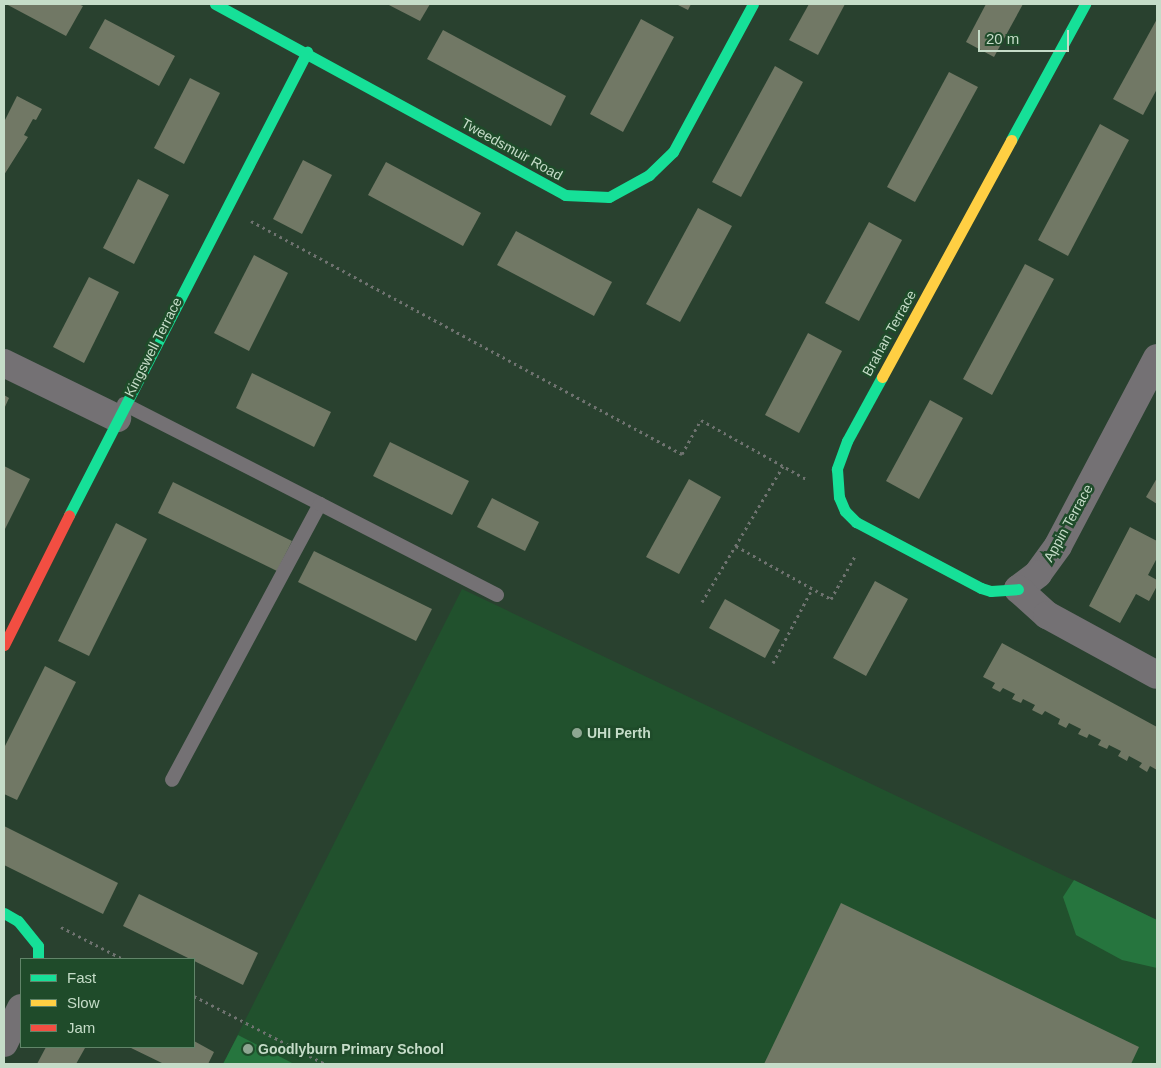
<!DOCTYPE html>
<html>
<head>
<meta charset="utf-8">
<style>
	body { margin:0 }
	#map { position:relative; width:1161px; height:1068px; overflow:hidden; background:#29412f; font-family:Arial,sans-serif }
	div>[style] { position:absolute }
	.built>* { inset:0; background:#21512d }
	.green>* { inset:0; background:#26753e }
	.building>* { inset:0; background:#717865 }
	.path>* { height:3px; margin-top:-1.5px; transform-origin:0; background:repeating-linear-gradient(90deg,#6f7370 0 2.5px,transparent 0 6.5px) }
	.lane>* { height:14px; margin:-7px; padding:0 7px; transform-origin:7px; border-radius:7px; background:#747174 }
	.street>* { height:28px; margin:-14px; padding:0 14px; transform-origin:14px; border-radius:14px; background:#747174 }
	.fast>* { height:11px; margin:-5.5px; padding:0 5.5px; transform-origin:5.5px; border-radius:5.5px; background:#16e098 }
	.slow>* { height:11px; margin:-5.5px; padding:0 5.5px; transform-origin:5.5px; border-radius:5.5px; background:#ffcf43 }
	.jam>* { height:11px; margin:-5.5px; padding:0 5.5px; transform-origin:5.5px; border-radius:5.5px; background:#f24e42 }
	.dots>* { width:14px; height:14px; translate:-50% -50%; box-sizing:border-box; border:2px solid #1f4b2a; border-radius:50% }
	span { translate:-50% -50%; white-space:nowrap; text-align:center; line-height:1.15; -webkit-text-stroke:5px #1f4b2a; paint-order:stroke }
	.street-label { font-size:14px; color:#c5dcc8 }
	.poi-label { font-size:14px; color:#c5dcc8; font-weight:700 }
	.left { translate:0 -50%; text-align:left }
	.frame { position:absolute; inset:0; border:5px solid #c5dcc8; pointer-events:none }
	.legend { position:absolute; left:20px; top:958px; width:175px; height:90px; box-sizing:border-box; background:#1f4b2a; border:1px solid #618569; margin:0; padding:6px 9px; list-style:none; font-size:15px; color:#c5dcc8 }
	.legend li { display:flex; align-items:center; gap:10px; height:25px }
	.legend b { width:25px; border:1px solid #618569 }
	.scale { position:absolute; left:978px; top:30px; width:91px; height:22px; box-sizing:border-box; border:2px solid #c5dcc8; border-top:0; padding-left:6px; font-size:15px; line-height:18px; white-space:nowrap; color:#c5dcc8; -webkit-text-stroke:4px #1f4b2a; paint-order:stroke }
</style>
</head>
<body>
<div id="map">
	<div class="built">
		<div style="clip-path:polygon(462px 589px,1157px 920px,1157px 1064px,223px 1064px)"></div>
	</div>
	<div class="green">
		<div style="clip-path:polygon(1074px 880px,1157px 920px,1157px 968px,1122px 960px,1076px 935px,1063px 897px)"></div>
		<div style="clip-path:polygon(238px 1035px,294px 1064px,223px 1064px)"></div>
	</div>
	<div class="building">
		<div style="clip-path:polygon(6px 4px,78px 4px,83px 6px,66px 36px)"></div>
		<div style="clip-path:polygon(387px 4px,430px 4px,420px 21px)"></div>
		<div style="clip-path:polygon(676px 4px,691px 4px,688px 10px)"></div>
		<div style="clip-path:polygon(809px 4px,845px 4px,818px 55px,789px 40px)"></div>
		<div style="clip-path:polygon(986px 4px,1023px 4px,994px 57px,966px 42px)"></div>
		<div style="clip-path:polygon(105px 19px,175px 56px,159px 86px,89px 48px)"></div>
		<div style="clip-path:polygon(641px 19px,674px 37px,623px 132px,590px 114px)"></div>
		<div style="clip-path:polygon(1157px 19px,1157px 89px,1143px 115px,1113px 99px)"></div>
		<div style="clip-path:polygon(443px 30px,566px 96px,551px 126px,427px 59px)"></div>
		<div style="clip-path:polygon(775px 66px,803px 82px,741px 197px,712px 182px)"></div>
		<div style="clip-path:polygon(949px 72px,978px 87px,915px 202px,887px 187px)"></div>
		<div style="clip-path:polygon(190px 78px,220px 93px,184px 164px,154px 148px)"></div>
		<div style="clip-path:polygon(17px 96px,42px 109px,36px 120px,33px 119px,24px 135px,28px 137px,4px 175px,4px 122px)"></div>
		<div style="clip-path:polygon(1100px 124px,1129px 140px,1068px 256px,1038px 240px)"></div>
		<div style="clip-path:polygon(303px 160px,332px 175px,302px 234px,273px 219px)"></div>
		<div style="clip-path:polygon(386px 162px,481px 213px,463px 246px,368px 195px)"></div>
		<div style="clip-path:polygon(138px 179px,169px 195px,134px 264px,103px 248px)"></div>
		<div style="clip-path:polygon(698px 208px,732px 226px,680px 322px,646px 304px)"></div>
		<div style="clip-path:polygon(869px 222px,902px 240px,859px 321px,825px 303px)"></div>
		<div style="clip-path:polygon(516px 231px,612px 282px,594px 316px,497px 265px)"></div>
		<div style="clip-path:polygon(254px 255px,288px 273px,249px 351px,214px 333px)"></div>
		<div style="clip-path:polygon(1025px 264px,1054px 279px,992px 395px,963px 379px)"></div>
		<div style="clip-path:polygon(89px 277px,119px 292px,84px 363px,53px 347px)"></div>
		<div style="clip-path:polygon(808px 333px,842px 351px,799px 433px,765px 415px)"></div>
		<div style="clip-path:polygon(252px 373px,331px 412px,314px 447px,236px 408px)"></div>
		<div style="clip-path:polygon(4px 395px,9px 398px,4px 409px)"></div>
		<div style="clip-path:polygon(930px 400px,963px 418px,919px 499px,886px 481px)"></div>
		<div style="clip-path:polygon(390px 442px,469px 481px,452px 515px,373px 476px)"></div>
		<div style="clip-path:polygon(4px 466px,30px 479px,4px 531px)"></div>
		<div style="clip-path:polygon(1157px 478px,1157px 504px,1146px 497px)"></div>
		<div style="clip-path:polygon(689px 479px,721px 497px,679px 574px,646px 557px)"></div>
		<div style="clip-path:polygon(173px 482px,292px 541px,277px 571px,158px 513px)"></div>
		<div style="clip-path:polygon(492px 498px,539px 522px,525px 551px,477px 527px)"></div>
		<div style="clip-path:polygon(116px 523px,147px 539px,89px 656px,58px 641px)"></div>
		<div style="clip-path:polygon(1130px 527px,1157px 541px,1157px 558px,1148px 575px,1157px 580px,1157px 586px,1149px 601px,1136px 594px,1120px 623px,1089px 606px)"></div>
		<div style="clip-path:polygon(314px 551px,432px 609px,416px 641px,298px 582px)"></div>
		<div style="clip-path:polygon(875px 581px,908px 599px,866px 676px,833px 658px)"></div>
		<div style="clip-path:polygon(725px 599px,780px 630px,765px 658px,709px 628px)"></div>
		<div style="clip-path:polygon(1002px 643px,1157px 727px,1157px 770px,1150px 766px,1147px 772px,1139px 767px,1142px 763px,1129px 756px,1127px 761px,1118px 756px,1121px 751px,1109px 745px,1107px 749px,1098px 745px,1101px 740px,1089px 734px,1087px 738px,1078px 734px,1081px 729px,1069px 723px,1066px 728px,1058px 724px,1060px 719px,1045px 711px,1042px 715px,1032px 710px,1035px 705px,1023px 699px,1021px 703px,1012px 699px,1015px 694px,1003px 688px,1000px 692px,992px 688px,995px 683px,983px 677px)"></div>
		<div style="clip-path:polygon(45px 666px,76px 682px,17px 800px,4px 794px,4px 748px)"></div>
		<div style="clip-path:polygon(4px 826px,118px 883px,103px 914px,4px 865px)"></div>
		<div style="clip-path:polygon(139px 894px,258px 953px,243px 985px,123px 926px)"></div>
		<div style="clip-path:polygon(841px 903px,1139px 1047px,1131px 1064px,764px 1064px)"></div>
		<div style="clip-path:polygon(194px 1041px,214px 1052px,208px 1064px,164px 1064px,129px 1047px,194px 1047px)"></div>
		<div style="clip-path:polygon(46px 1047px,82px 1047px,85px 1048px,76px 1064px,37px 1064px)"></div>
	</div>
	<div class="path">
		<div style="left:251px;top:221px;width:490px;rotate:28.4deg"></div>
		<div style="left:682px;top:454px;width:39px;rotate:-61deg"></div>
		<div style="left:701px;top:420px;width:123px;rotate:29.3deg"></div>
		<div style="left:736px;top:546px;width:109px;rotate:29.2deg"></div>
		<div style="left:831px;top:599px;width:51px;rotate:-60.9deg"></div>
		<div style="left:702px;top:602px;width:158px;rotate:-59.2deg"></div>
		<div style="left:773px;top:663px;width:84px;rotate:-62.2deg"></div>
		<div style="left:61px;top:927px;width:70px;rotate:27.3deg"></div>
		<div style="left:194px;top:996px;width:148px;rotate:27.4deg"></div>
	</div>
	<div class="lane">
		<div style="left:124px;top:404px;width:220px;rotate:27deg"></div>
		<div style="left:320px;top:504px;width:313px;rotate:118.2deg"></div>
		<div style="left:320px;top:504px;width:199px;rotate:27.2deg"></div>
	</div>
	<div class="street">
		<div style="left:1157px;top:358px;width:212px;rotate:117.8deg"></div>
		<div style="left:1058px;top:546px;width:34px;rotate:126deg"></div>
		<div style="left:1038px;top:574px;width:25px;rotate:143deg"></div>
		<div style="left:1018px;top:589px;width:39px;rotate:42deg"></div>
		<div style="left:1047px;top:615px;width:125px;rotate:28.6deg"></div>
		<div style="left:4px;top:363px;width:126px;rotate:26deg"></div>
		<div style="left:4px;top:1043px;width:39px;rotate:-64deg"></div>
	</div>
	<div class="fast">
		<div style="left:215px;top:4px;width:399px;rotate:28.6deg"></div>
		<div style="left:565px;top:195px;width:44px;rotate:2.6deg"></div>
		<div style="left:609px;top:197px;width:46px;rotate:-28.8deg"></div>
		<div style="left:649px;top:175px;width:33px;rotate:-44deg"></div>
		<div style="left:673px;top:152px;width:168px;rotate:-61.6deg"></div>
		<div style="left:1011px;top:140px;width:155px;rotate:-61.4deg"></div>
		<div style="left:882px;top:377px;width:73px;rotate:118.7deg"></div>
		<div style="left:847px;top:441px;width:30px;rotate:110deg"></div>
		<div style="left:837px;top:469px;width:28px;rotate:86deg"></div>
		<div style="left:839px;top:497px;width:15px;rotate:67deg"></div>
		<div style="left:845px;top:511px;width:16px;rotate:45deg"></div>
		<div style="left:856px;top:522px;width:141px;rotate:27.8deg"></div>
		<div style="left:981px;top:588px;width:10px;rotate:17deg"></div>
		<div style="left:991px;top:591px;width:27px;rotate:-4deg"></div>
		<div style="left:69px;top:515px;width:521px;rotate:-62.8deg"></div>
		<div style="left:4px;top:913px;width:16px;rotate:30deg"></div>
		<div style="left:18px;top:921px;width:32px;rotate:51deg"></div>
		<div style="left:38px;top:946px;width:13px;rotate:90deg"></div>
	</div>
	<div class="slow">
		<div style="left:882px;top:377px;width:270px;rotate:-61.4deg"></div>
	</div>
	<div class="jam">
		<div style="left:4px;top:645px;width:145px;rotate:-63.4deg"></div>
	</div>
	<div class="dots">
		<div style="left:577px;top:733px;background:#8ea692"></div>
		<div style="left:248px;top:1049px;background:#8ea692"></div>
	</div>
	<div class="street-label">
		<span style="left:512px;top:149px;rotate:29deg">Tweedsmuir Road</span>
		<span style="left:889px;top:333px;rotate:-61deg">Brahan Terrace</span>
		<span style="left:153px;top:347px;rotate:-63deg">Kingswell Terrace</span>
		<span style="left:1068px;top:523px;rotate:-61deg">Appin Terrace</span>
	</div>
	<div class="poi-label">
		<span class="left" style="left:587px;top:733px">UHI Perth</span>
		<span class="left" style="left:258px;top:1049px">Goodlyburn Primary School</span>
	</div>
	<div class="frame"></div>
	<ul class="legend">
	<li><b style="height:6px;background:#16e098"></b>Fast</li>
	<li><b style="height:6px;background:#ffcf43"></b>Slow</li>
	<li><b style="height:6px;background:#f24e42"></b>Jam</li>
	</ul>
	<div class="scale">20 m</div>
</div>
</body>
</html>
